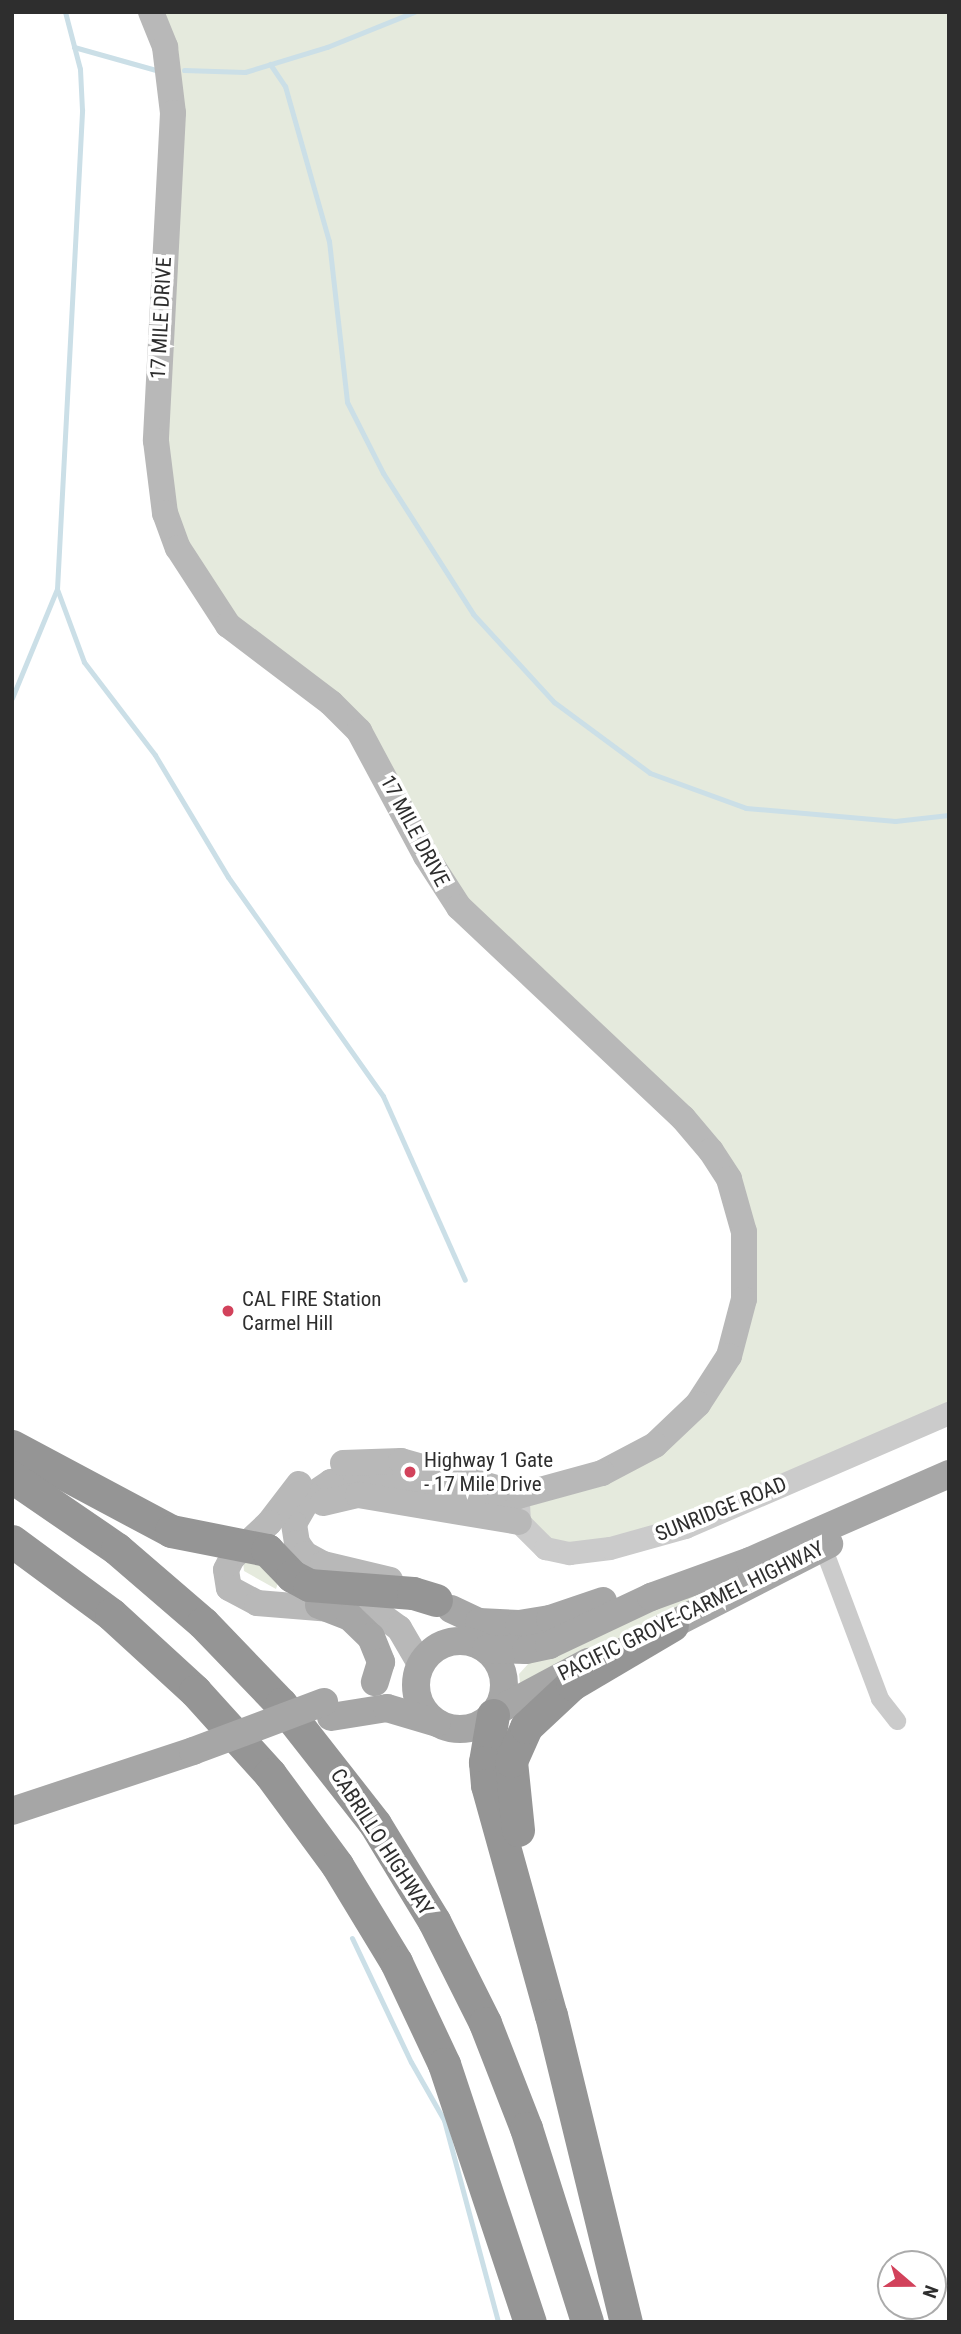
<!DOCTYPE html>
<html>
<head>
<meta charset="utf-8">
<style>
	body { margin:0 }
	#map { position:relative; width:961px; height:2334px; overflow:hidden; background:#fff; font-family:"Roboto Condensed",sans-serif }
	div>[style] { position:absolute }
	.green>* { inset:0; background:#e5eadd }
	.stream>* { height:5px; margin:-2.5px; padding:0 2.5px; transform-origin:2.5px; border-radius:2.5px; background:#cbdfe7 }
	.minor>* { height:18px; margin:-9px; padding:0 9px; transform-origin:9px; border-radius:9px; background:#cbcbcb }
	.tertiary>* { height:23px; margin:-11.5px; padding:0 11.5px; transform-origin:11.5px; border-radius:11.5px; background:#cbcbcb }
	.secondary>* { height:26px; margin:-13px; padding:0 13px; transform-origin:13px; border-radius:13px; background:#b8b8b8 }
	.primary>* { height:28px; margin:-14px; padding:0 14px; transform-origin:14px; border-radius:14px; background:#a6a6a6 }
	.primary>.ring { margin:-14px; padding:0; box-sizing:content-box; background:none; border:28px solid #a6a6a6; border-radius:50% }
	.motorway>* { height:33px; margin:-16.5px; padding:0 16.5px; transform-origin:16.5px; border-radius:16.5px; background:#959595 }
	.primary-bridge>* { height:28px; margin:-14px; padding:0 14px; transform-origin:14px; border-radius:14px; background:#a6a6a6 }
	.dots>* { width:19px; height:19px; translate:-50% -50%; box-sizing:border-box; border:4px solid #fff; border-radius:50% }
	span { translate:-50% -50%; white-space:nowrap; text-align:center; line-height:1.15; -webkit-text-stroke:7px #fff; paint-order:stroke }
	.street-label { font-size:21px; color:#2e2e2e }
	.poi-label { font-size:21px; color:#2e2e2e }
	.left { translate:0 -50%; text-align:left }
	.frame { position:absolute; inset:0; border:14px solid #2e2e2e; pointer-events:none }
	.north { position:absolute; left:877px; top:2250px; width:70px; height:70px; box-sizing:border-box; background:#fff; border:2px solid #ababab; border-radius:50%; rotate:110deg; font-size:19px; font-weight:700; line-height:28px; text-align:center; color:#2e2e2e }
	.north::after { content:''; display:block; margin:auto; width:24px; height:32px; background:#d2425b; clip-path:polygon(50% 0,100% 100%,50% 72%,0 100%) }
</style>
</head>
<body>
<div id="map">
	<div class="green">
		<div style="clip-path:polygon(151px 12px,949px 12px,949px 1413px,685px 1527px,545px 1548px,518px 1496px,655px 1445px,739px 1328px,729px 1179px,498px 946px,381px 767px,252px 645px,165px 513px,170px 194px)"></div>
		<div style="clip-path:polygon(253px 1558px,279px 1580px,276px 1589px,244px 1571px,243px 1561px)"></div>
		<div style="clip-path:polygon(746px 1572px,620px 1640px,520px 1683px,519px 1674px,529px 1663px)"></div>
	</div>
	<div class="stream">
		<div style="left:74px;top:47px;width:85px;rotate:15.7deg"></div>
		<div style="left:270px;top:64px;width:27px;rotate:56deg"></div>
		<div style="left:285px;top:86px;width:161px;rotate:74.2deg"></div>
		<div style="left:329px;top:241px;width:162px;rotate:83.6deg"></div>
		<div style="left:347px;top:402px;width:80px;rotate:63.1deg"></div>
		<div style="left:383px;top:473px;width:167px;rotate:57.4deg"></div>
		<div style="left:473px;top:614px;width:120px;rotate:47.4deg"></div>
		<div style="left:554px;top:702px;width:119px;rotate:36.5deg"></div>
		<div style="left:650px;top:773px;width:102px;rotate:20deg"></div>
		<div style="left:746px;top:808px;width:150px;rotate:5deg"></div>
		<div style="left:895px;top:821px;width:54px;rotate:-6.3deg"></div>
		<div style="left:184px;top:70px;width:61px;rotate:1.9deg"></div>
		<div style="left:245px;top:72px;width:86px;rotate:-17deg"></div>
		<div style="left:327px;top:47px;width:94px;rotate:-21.9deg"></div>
		<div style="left:57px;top:589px;width:78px;rotate:69.7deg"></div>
		<div style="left:84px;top:662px;width:117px;rotate:52.6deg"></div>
		<div style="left:155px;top:755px;width:142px;rotate:59.1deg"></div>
		<div style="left:228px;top:877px;width:268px;rotate:54.7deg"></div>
		<div style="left:383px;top:1096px;width:201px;rotate:66deg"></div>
		<div style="left:12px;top:698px;width:118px;rotate:-67.6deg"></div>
		<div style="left:57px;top:589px;width:480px;rotate:-87deg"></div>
		<div style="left:82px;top:110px;width:41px;rotate:-92.8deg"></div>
		<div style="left:80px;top:69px;width:59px;rotate:-104.7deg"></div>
		<div style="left:352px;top:1938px;width:137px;rotate:64.6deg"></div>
		<div style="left:411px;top:2062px;width:67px;rotate:60.4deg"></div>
		<div style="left:444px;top:2120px;width:209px;rotate:75deg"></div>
	</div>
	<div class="minor">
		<div style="left:823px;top:1547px;width:162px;rotate:69.4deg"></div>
		<div style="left:880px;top:1699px;width:28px;rotate:52deg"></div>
	</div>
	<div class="tertiary">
		<div style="left:518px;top:1503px;width:19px;rotate:87deg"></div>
		<div style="left:519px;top:1522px;width:37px;rotate:45deg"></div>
		<div style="left:545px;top:1548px;width:25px;rotate:12deg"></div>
		<div style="left:569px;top:1553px;width:41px;rotate:-7deg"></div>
		<div style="left:610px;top:1548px;width:78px;rotate:-15.6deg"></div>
		<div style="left:685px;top:1527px;width:288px;rotate:-23.4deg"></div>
	</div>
	<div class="secondary">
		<div style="left:151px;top:12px;width:38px;rotate:68deg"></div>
		<div style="left:165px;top:47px;width:66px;rotate:83.1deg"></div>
		<div style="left:173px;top:113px;width:328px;rotate:93deg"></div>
		<div style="left:156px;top:441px;width:73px;rotate:82.9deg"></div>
		<div style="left:165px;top:513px;width:37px;rotate:70deg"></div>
		<div style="left:178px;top:548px;width:92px;rotate:57deg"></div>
		<div style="left:228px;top:625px;width:129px;rotate:37.1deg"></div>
		<div style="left:331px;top:703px;width:40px;rotate:45deg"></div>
		<div style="left:359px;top:731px;width:142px;rotate:61.8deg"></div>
		<div style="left:426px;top:856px;width:61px;rotate:57.1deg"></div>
		<div style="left:459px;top:907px;width:308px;rotate:43.3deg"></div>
		<div style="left:683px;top:1118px;width:43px;rotate:49.7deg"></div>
		<div style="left:711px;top:1151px;width:33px;rotate:57deg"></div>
		<div style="left:729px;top:1179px;width:55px;rotate:74.2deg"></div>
		<div style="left:744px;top:1232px;width:67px;rotate:90deg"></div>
		<div style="left:744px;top:1299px;width:59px;rotate:104.7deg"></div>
		<div style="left:729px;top:1356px;width:57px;rotate:122.9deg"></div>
		<div style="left:698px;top:1404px;width:59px;rotate:136.4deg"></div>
		<div style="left:655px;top:1445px;width:60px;rotate:152.2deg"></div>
		<div style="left:602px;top:1473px;width:87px;rotate:164.7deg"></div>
		<div style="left:518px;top:1496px;width:40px;rotate:177.1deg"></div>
		<div style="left:478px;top:1498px;width:123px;rotate:-169.7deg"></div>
		<div style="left:357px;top:1476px;width:27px;rotate:167deg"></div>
		<div style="left:331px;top:1482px;width:25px;rotate:146deg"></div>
		<div style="left:310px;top:1496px;width:32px;rotate:120deg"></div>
		<div style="left:294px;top:1524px;width:19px;rotate:81deg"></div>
		<div style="left:297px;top:1543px;width:14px;rotate:54deg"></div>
		<div style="left:305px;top:1554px;width:21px;rotate:29deg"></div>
		<div style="left:323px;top:1564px;width:69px;rotate:13.4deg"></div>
		<div style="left:343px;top:1463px;width:58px;rotate:-2deg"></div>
		<div style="left:401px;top:1461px;width:103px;rotate:15.8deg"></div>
		<div style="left:299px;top:1484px;width:49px;rotate:127.6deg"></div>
		<div style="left:269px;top:1523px;width:51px;rotate:136.6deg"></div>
		<div style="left:232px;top:1558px;width:13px;rotate:117deg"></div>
		<div style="left:226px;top:1570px;width:18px;rotate:81deg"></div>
		<div style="left:229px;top:1588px;width:32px;rotate:28deg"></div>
		<div style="left:257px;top:1603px;width:121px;rotate:4.7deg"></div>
		<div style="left:378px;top:1613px;width:26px;rotate:36deg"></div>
		<div style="left:399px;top:1628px;width:42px;rotate:59.7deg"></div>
		<div style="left:323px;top:1503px;width:36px;rotate:-13deg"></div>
		<div style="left:358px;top:1495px;width:163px;rotate:9.5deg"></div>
	</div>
	<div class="primary">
		<div style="left:319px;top:1605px;width:33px;rotate:21deg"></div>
		<div style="left:350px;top:1617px;width:29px;rotate:44deg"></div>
		<div style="left:371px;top:1637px;width:27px;rotate:68deg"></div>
		<div style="left:381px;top:1662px;width:21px;rotate:107deg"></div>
		<div style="left:451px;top:1609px;width:31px;rotate:25deg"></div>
		<div style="left:479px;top:1622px;width:40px;rotate:2.9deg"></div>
		<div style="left:519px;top:1624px;width:31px;rotate:-9deg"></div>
		<div style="left:550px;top:1619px;width:56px;rotate:-18.8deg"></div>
		<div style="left:654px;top:1634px;width:197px;rotate:-27.2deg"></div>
		<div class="ring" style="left:416px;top:1641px;width:60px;height:60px"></div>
		<div style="left:486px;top:1649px;width:40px;rotate:1.4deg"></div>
		<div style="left:526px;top:1650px;width:24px;rotate:-12deg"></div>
		<div style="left:549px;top:1645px;width:113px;rotate:-25.2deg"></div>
		<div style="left:651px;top:1597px;width:105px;rotate:-20deg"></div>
		<div style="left:750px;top:1561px;width:217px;rotate:-23.6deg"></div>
		<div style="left:495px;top:1712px;width:106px;rotate:-28.3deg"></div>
		<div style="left:331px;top:1717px;width:57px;rotate:-9.1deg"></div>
		<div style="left:387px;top:1708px;width:52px;rotate:16.7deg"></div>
		<div style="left:12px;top:1811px;width:191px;rotate:-18.3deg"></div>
	</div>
	<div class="motorway">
		<div style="left:12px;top:1446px;width:180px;rotate:28.1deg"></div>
		<div style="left:171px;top:1531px;width:98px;rotate:11.2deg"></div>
		<div style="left:267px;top:1550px;width:36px;rotate:46deg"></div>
		<div style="left:292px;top:1576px;width:19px;rotate:28deg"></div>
		<div style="left:309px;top:1585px;width:104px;rotate:4.4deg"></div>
		<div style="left:413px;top:1593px;width:24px;rotate:17deg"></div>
		<div style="left:12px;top:1477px;width:127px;rotate:34.4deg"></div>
		<div style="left:117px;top:1549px;width:113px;rotate:40.7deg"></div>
		<div style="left:203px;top:1623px;width:112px;rotate:46.1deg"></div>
		<div style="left:281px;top:1704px;width:152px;rotate:51.9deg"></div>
		<div style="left:375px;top:1824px;width:114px;rotate:58.7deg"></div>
		<div style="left:434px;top:1921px;width:114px;rotate:63.4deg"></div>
		<div style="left:485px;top:2023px;width:113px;rotate:68.7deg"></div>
		<div style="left:526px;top:2128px;width:203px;rotate:72.5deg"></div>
		<div style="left:12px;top:1541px;width:123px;rotate:36.4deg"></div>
		<div style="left:111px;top:1614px;width:114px;rotate:42.5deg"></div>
		<div style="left:195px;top:1691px;width:112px;rotate:47.9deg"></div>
		<div style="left:270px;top:1774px;width:113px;rotate:53.6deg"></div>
		<div style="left:337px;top:1865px;width:114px;rotate:58.7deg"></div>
		<div style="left:396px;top:1962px;width:113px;rotate:64.8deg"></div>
		<div style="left:444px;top:2064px;width:272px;rotate:71.6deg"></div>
		<div style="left:493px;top:1715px;width:48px;rotate:99.7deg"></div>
		<div style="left:485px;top:1762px;width:23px;rotate:85deg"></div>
		<div style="left:487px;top:1785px;width:239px;rotate:74.5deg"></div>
		<div style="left:551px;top:2015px;width:316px;rotate:76.3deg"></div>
		<div style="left:518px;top:1830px;width:69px;rotate:-95.8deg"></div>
		<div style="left:511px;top:1761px;width:37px;rotate:-66deg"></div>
		<div style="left:526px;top:1727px;width:63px;rotate:-43.1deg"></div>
		<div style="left:572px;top:1684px;width:116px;rotate:-30.5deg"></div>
	</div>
	<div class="primary-bridge">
		<div style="left:193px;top:1751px;width:140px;rotate:-20.5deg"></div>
	</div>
	<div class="dots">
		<div style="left:228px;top:1311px;background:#d2425b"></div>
		<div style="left:410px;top:1472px;background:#d2425b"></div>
	</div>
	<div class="street-label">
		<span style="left:161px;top:318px;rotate:-87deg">17 MILE DRIVE</span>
		<span style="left:415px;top:831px;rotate:62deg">17 MILE DRIVE</span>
		<span style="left:721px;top:1509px;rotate:-22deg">SUNRIDGE ROAD</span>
		<span style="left:691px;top:1611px;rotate:-26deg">PACIFIC GROVE-CARMEL HIGHWAY</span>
		<span style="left:382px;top:1842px;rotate:57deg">CABRILLO HIGHWAY</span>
	</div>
	<div class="poi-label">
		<span class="left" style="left:242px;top:1311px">CAL FIRE Station<br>Carmel Hill</span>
		<span class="left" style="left:424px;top:1472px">Highway 1 Gate<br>- 17 Mile Drive</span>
	</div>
	<div class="frame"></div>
	<div class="north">N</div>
</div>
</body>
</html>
